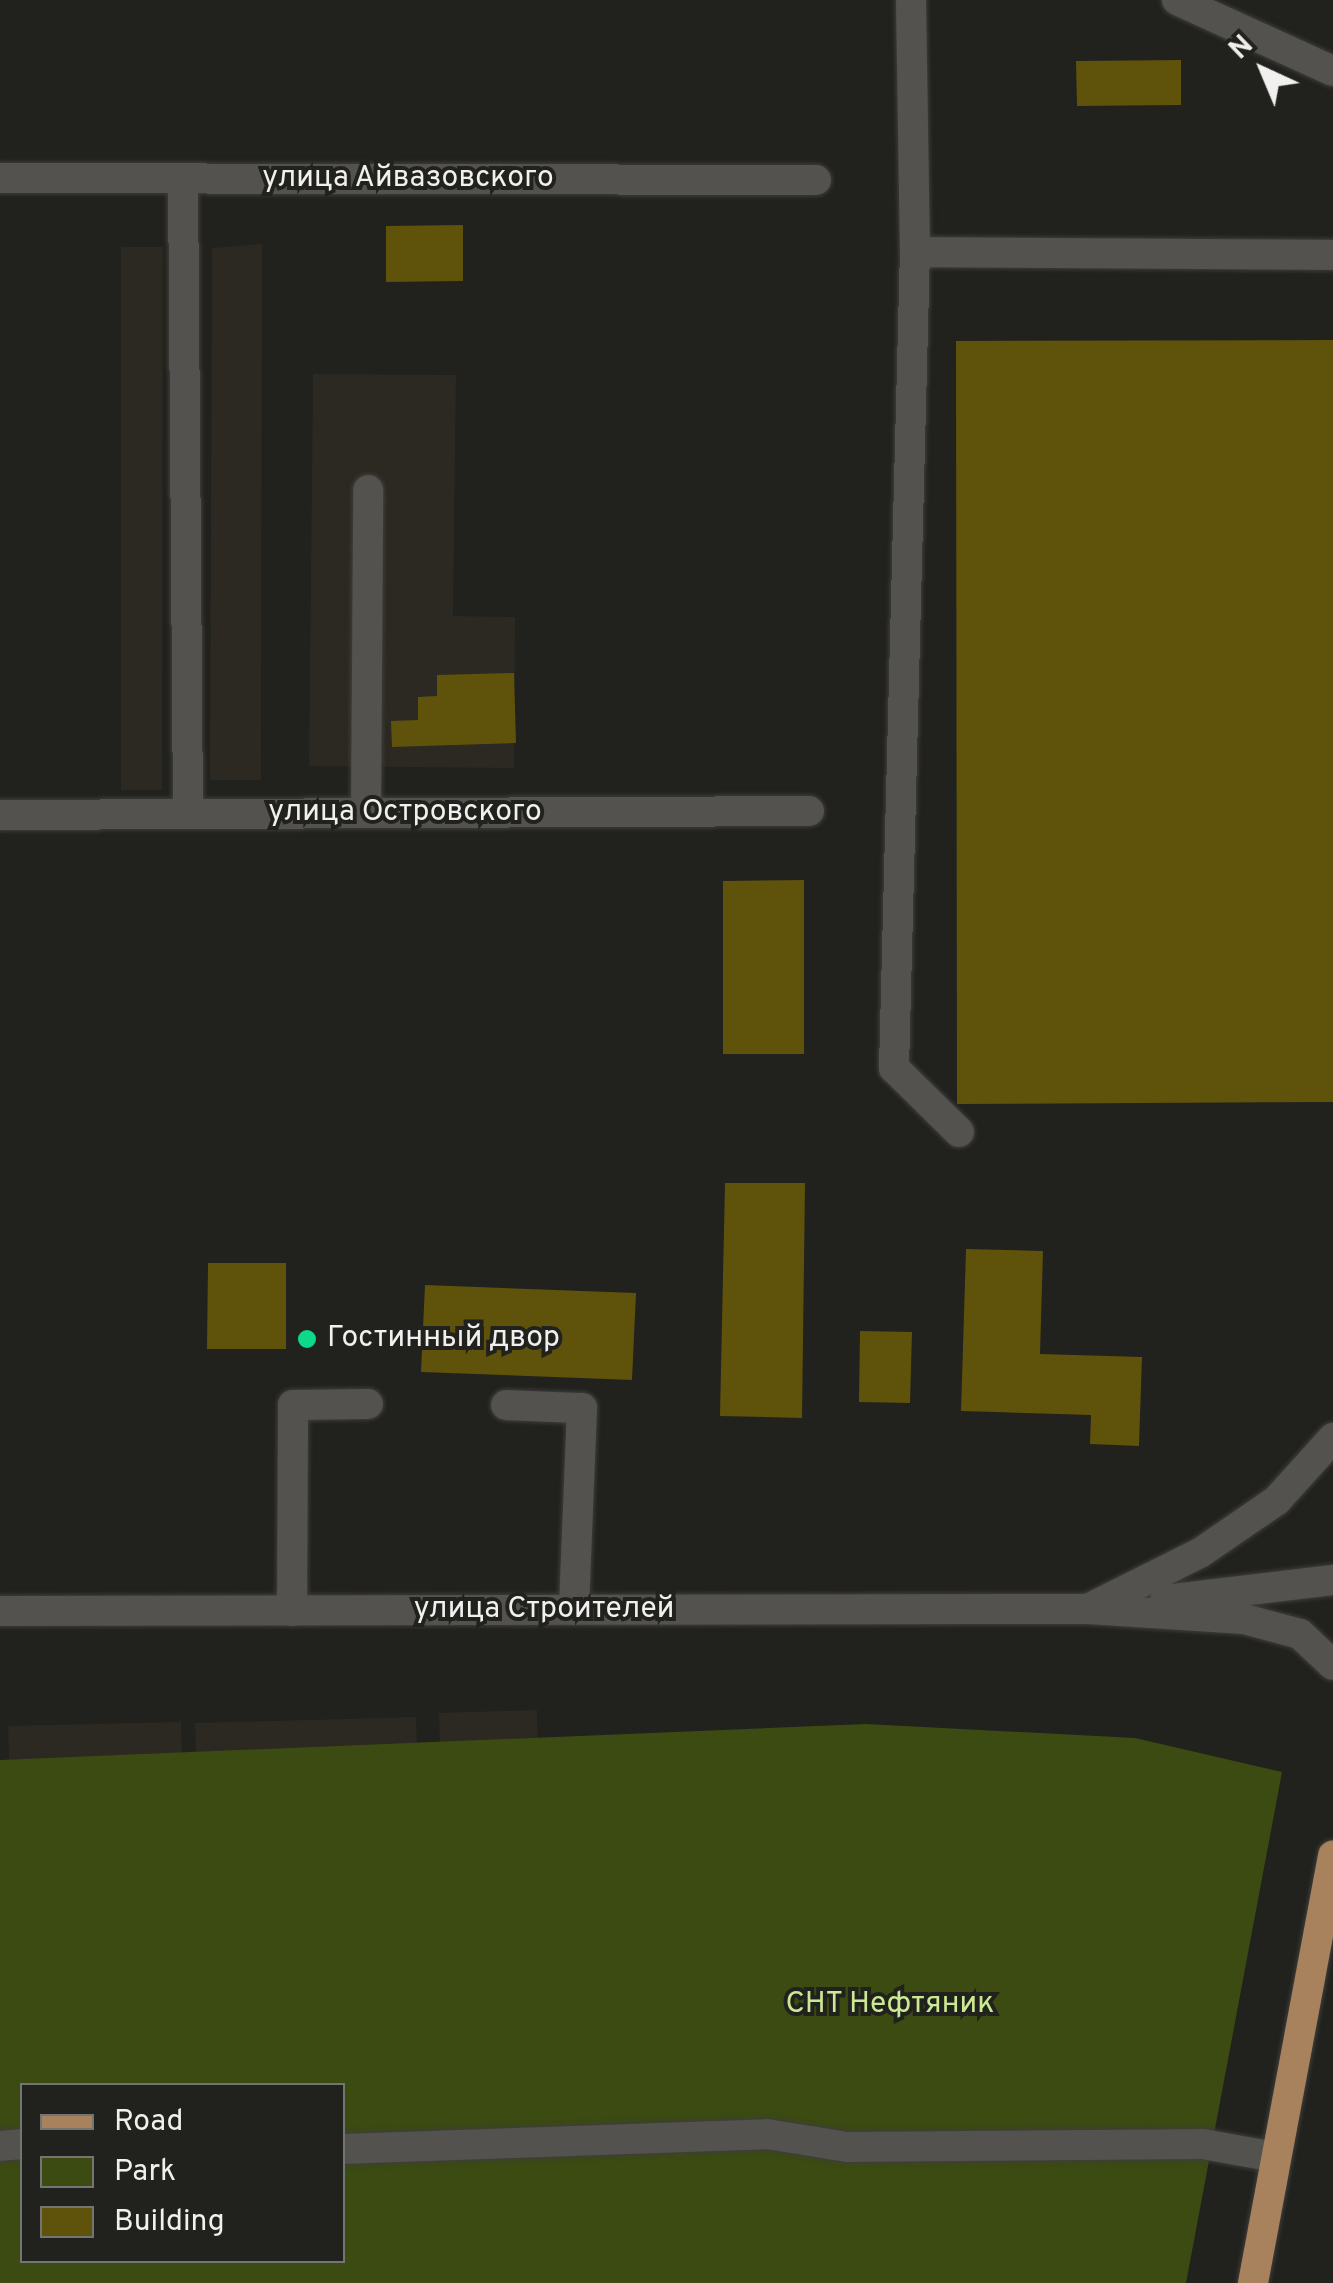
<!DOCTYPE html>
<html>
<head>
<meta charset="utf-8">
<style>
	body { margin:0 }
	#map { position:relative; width:1333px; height:2283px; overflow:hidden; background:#21211e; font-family:Overpass,sans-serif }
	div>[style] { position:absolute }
	.built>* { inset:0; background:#2b2921 }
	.green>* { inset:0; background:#3b4b12 }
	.building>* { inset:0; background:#5f520b }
	.roads { filter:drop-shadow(0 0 2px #3e3d3b) drop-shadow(0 0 2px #3e3d3b) }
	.minor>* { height:30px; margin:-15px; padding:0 15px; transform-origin:15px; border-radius:15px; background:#53524f }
	.major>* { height:30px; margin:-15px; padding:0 15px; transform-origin:15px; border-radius:15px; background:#a8825d }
	.dots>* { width:28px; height:28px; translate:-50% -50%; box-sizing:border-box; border:5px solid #21211e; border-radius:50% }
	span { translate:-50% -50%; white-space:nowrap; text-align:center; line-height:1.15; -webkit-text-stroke:8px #21211e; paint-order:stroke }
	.street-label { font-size:30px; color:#f1f0ef }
	.poi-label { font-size:30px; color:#f1f0ef }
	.left { translate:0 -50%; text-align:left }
	.park-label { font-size:30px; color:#cbe892 }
	.legend { position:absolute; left:20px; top:2083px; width:325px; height:180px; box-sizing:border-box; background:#21211e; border:2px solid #747472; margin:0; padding:12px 18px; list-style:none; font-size:30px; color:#f1f0ef }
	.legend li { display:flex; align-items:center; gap:20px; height:50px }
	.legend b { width:50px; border:2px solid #747472 }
	.north { position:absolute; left:1213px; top:20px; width:100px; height:100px; -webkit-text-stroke:8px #21211e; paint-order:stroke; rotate:316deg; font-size:28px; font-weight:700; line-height:40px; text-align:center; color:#f1f0ef }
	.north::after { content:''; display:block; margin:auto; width:35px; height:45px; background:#f1f0ef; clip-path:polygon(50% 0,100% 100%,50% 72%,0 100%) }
</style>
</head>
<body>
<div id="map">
	<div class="built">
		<div style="clip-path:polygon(262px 244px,261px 780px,210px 780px,212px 248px)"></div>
		<div style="clip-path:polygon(121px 247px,163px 247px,162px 790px,121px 790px)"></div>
		<div style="clip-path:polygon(313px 374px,456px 375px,453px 616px,515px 617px,514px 768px,309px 766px)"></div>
		<div style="clip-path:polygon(537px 1710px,538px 1747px,440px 1750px,439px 1713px)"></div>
		<div style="clip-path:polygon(416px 1717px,417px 1753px,196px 1759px,195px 1723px)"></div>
		<div style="clip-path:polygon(181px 1722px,182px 1760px,9px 1764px,8px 1726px)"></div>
	</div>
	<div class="green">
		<div style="clip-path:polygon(evenodd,866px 1724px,1135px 1738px,1282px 1772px,1186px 2283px,0 2283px,0 1760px,866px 1724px,22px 2086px,342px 2086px,342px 2260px,22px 2260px,22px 2086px)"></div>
	</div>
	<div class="building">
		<div style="clip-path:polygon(1181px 60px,1181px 105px,1077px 106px,1076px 61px)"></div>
		<div style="clip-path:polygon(463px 225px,463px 281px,386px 282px,386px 226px)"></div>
		<div style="clip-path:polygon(1333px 340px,1333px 1102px,957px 1104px,956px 341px)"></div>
		<div style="clip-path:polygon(514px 673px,516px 743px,392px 747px,391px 721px,418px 720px,418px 697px,437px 696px,437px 675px)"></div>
		<div style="clip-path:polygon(804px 880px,804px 1054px,723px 1054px,723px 881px)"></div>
		<div style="clip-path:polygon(725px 1183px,805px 1183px,802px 1418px,720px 1416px)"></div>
		<div style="clip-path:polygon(966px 1249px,1043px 1251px,1040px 1354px,1142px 1357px,1139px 1446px,1090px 1444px,1091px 1415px,961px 1411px)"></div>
		<div style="clip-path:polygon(208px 1263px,286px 1263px,286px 1349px,207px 1349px)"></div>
		<div style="clip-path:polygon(425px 1285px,636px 1293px,632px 1380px,421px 1372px)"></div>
		<div style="clip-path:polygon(860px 1331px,912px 1332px,910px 1403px,859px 1402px)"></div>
	</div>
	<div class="roads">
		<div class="minor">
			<div style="left:911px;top:0;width:252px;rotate:89.1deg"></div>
			<div style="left:1177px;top:0;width:171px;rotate:24.5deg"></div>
			<div style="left:0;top:178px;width:816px;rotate:0.14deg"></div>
			<div style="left:183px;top:178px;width:636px;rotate:89.55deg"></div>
			<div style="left:366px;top:813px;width:323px;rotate:-89.6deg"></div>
			<div style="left:0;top:815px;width:809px;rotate:-0.28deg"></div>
			<div style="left:959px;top:1132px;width:91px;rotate:-135.4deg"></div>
			<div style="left:894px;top:1068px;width:816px;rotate:-88.53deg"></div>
			<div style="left:915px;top:252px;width:418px;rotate:0.4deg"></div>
			<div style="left:506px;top:1405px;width:76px;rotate:2.3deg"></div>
			<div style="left:582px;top:1408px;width:202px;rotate:92.3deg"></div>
			<div style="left:1165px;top:1600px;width:169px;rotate:-6.8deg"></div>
			<div style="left:1090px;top:1608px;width:123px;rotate:-26.6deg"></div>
			<div style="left:1200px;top:1553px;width:93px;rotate:-34.5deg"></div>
			<div style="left:1277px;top:1500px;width:84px;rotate:-47.9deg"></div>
			<div style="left:0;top:1611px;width:1088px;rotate:-0.11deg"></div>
			<div style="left:1088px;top:1609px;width:156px;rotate:3.7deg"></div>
			<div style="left:1244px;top:1619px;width:58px;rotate:15deg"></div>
			<div style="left:1300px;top:1634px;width:45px;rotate:43.2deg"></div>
			<div style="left:292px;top:1611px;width:206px;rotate:-89.7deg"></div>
			<div style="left:293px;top:1405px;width:75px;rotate:-0.8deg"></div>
			<div style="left:0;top:2146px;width:22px;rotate:-5deg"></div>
			<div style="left:342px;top:2149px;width:425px;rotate:-2deg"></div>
			<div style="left:767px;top:2134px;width:81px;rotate:9.2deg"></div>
			<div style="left:847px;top:2147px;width:356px;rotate:-0.5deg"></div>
			<div style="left:1203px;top:2144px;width:73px;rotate:10.2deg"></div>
		</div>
		<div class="major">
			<div style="left:1253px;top:2283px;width:435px;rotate:-79.4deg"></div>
		</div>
	</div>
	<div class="dots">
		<div style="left:307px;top:1339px;background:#0dd98a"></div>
	</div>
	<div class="street-label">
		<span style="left:408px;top:179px">улица Айвазовского</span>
		<span style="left:405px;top:813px">улица Островского</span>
		<span style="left:544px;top:1610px">улица Строителей</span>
	</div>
	<div class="poi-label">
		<span class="left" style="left:327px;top:1339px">Гостинный двор</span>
	</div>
	<div class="park-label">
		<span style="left:890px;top:2005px">СНТ Нефтяник</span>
	</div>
	<ul class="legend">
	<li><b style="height:12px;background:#a8825d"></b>Road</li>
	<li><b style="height:28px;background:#3b4b12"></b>Park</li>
	<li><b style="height:28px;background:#5f520b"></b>Building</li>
	</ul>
	<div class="north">N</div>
</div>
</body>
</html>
